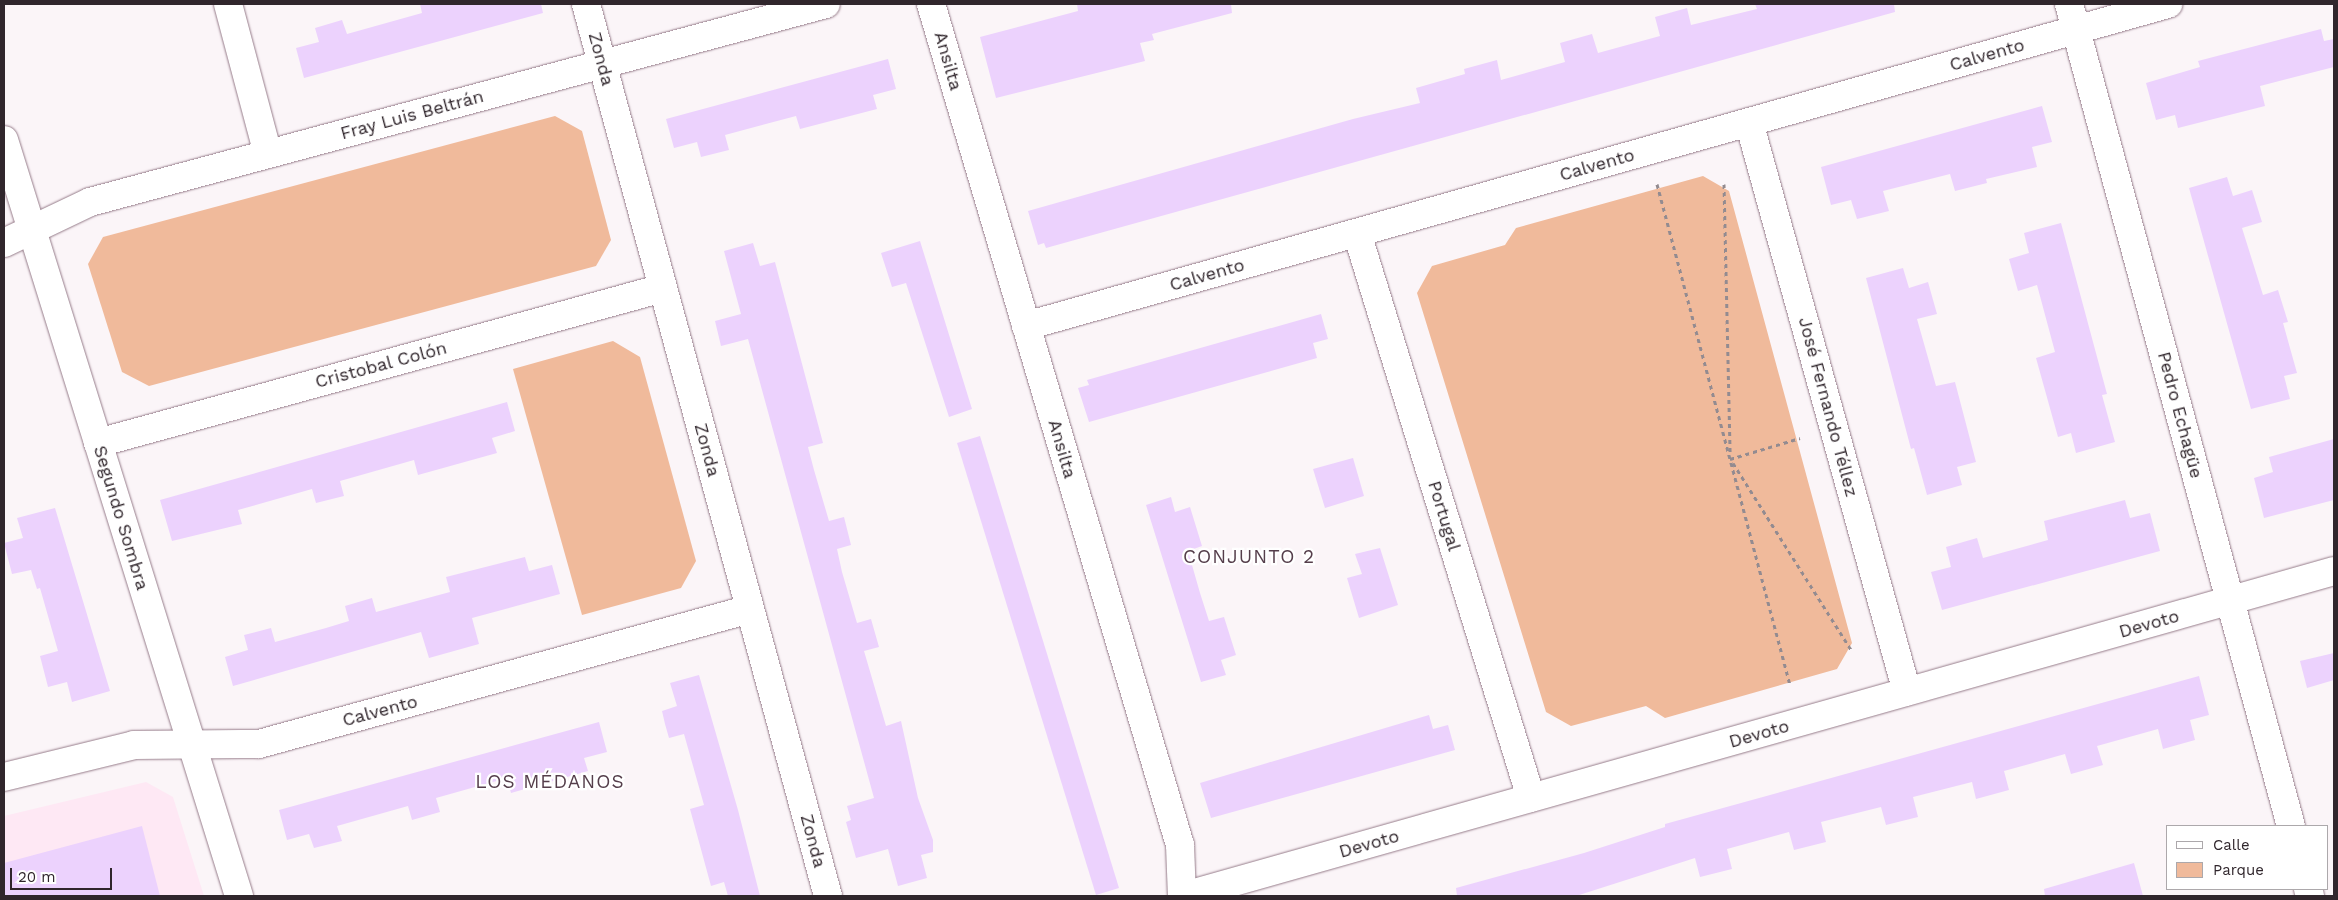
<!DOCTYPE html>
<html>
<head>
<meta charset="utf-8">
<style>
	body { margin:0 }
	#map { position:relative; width:2338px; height:900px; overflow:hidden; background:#fbf5f8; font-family:"Work Sans",sans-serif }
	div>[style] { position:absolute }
	.built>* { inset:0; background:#fee8f4 }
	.green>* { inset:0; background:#f0ba9b }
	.building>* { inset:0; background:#ecd2fd }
	.path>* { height:3px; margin-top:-1.5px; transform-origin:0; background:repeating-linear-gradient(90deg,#938b90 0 4px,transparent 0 8px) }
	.roads { filter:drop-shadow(0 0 1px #967c8a) drop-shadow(0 0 1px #967c8a) }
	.minor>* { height:28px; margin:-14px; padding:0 14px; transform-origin:14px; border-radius:14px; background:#fff }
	span { translate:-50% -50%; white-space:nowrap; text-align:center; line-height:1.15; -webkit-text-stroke:4.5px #fff; paint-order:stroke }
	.street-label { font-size:18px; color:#30262c }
	.neighbourhood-label { font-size:19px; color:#553e4b; letter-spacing:1px }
	.frame { position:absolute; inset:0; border:5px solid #30262c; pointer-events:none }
	.legend { position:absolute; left:2166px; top:825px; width:162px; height:65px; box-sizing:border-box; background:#fff; border:1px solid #aca8ab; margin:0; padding:6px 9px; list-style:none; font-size:15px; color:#30262c }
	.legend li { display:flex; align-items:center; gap:10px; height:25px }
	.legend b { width:25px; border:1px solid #aca8ab }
	.scale { position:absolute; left:10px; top:868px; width:102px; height:22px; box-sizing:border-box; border:2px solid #30262c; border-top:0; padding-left:6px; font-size:15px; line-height:18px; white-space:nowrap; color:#30262c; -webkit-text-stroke:4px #fff; paint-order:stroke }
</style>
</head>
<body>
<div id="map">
	<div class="built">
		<div style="clip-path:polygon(146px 782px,173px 797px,204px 896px,4px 896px,4px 816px)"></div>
	</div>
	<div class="green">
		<div style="clip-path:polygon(555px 116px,582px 131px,611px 240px,596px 266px,149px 386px,122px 372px,88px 264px,103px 237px)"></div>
		<div style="clip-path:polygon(1703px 176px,1729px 191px,1852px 643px,1837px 669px,1665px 718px,1646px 706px,1571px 726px,1546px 712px,1417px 293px,1432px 266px,1505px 245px,1516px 228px)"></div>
		<div style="clip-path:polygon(613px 341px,640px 357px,696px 561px,681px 588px,582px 615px,513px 369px)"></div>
	</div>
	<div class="building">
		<div style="clip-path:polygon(420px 4px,541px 4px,543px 13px,304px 78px,296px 48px,319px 42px,315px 28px,342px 20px,347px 34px,422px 13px)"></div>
		<div style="clip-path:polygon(1077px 4px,1231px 4px,1232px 13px,1152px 34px,1154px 40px,1140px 43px,1145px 61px,996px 98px,980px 37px,1078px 11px)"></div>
		<div style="clip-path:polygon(1755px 4px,1894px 4px,1895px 12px,1046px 248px,1044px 243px,1038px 245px,1028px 211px,1353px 119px,1420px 103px,1416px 88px,1465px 74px,1464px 69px,1497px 60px,1501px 80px,1565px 62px,1560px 43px,1592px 34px,1598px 53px,1660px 36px,1655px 17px,1687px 8px,1691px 25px,1757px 9px)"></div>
		<div style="clip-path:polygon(2321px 29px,2324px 41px,2334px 39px,2334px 67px,2260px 86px,2265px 106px,2178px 128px,2175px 115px,2156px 120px,2146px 83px,2200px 67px,2198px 61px)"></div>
		<div style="clip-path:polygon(888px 59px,896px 89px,873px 95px,877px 109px,800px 129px,796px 116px,725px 135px,729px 150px,701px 157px,697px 142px,674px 148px,666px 119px)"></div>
		<div style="clip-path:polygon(2042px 106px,2052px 142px,2032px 147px,2037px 167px,1986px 179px,1987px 183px,1955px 191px,1950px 174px,1883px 191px,1889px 211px,1857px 219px,1851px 200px,1831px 205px,1821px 167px)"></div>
		<div style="clip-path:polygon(2227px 177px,2233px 196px,2252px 190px,2262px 222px,2242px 228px,2263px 295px,2278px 290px,2288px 322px,2283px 323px,2297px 373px,2284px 376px,2290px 399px,2251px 409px,2189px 188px)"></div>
		<div style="clip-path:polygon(2061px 223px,2107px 394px,2102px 395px,2115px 442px,2076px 453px,2071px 433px,2058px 437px,2036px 358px,2055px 352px,2037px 285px,2018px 291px,2009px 259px,2029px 253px,2024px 233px)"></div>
		<div style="clip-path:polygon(920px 241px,972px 409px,949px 417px,906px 283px,892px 287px,881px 253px)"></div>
		<div style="clip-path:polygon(753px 243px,760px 266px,775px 262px,823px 443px,808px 447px,814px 470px,829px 521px,844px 517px,851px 545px,837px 549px,842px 572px,857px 623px,871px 619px,879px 647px,864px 651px,886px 726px,901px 721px,918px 798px,933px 840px,933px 852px,921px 855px,927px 878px,898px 886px,888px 849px,856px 858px,846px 822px,851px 820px,847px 806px,874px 798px,748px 339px,721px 346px,715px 321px,741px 314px,724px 251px)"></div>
		<div style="clip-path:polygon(1903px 268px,1909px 288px,1928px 282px,1937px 314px,1917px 319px,1936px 386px,1955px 382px,1976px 462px,1957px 467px,1962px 485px,1927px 495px,1914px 448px,1911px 449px,1866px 278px)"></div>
		<div style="clip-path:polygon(1321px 314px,1328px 339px,1313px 343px,1317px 358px,1089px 422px,1078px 388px,1089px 385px,1087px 380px)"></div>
		<div style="clip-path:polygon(507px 402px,515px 431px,492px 438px,497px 453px,418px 475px,414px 460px,340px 481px,344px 496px,316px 503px,312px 489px,238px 510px,242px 524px,172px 541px,160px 500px)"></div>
		<div style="clip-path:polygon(980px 436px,1119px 888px,1096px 895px,957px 443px)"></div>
		<div style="clip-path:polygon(2334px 439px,2334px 500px,2264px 518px,2254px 478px,2273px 472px,2269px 457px)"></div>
		<div style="clip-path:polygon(1353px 458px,1364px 496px,1325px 508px,1313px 469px)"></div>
		<div style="clip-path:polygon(1171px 497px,1175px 512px,1190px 507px,1202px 546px,1188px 551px,1200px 593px,1209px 621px,1224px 617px,1236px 655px,1221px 660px,1226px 675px,1201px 682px,1146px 505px)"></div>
		<div style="clip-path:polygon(2125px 500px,2130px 518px,2150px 513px,2160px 551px,1942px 610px,1931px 572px,1951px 567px,1946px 547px,1977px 538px,1983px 558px,2048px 540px,2044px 521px)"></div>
		<div style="clip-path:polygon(55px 508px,110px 691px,72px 702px,67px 682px,48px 687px,40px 656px,58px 651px,40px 588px,37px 589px,31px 570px,12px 574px,4px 543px,23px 538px,17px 518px)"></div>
		<div style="clip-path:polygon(1380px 548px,1398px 605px,1359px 618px,1347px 578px,1362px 574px,1355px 554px)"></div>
		<div style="clip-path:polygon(525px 557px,529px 571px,552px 565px,560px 594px,472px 618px,479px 644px,429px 658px,421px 632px,233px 686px,225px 657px,248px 650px,244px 635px,271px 628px,275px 642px,326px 628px,349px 621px,345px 606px,372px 598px,376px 612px,450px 592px,446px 577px)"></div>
		<div style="clip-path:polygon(2334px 653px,2334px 680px,2307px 688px,2300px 661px)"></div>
		<div style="clip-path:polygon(699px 675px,738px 810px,760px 896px,728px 896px,724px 882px,711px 886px,690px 809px,704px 805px,684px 734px,669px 738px,665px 724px,662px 711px,677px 706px,670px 683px)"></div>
		<div style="clip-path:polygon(2199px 676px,2209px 715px,2190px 720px,2195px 740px,2163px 749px,2158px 729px,2097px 746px,2103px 765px,2071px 774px,2065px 754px,2004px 771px,2009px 790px,1976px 799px,1972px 782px,1913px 797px,1918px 817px,1886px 825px,1881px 807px,1821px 822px,1826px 842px,1794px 850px,1789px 832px,1727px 849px,1732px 869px,1700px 877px,1695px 858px,1576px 896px,1457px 896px,1456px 888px,1584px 853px,1665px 827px,1665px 824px)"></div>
		<div style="clip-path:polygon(1429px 715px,1433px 729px,1448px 725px,1455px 750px,1211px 818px,1200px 783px)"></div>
		<div style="clip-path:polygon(599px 722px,607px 752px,584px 758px,588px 771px,511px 793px,507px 778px,436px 798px,440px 812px,412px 820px,408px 806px,337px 826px,342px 841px,314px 848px,309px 834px,287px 840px,279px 810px)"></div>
		<div style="clip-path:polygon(142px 826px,160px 896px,4px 896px,4px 863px)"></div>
		<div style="clip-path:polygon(2134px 863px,2143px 896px,2045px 896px,2044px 889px)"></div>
	</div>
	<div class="path">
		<div style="left:1657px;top:184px;width:518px;rotate:75.13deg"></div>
		<div style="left:1724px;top:184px;width:269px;rotate:88.7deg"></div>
		<div style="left:1730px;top:459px;width:73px;rotate:-16.7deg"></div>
		<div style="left:1733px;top:463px;width:221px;rotate:57.7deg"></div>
	</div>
	<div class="roads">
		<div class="minor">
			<div style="left:228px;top:4px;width:155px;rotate:75.1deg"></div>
			<div style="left:586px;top:4px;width:924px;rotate:74.82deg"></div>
			<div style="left:931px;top:4px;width:877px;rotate:73.51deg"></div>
			<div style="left:1180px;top:845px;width:51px;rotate:87.8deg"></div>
			<div style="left:2069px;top:4px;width:851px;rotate:74.89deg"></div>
			<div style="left:1749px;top:122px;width:591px;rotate:74.51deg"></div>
			<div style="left:4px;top:140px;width:792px;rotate:72.73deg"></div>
			<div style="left:1357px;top:233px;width:591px;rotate:72.88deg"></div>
			<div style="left:4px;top:243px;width:95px;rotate:-25.5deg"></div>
			<div style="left:90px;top:202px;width:762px;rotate:-15.06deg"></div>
			<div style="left:1026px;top:326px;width:1187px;rotate:-15.75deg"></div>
			<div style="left:98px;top:443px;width:586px;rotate:-15.34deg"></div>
			<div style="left:4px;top:777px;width:134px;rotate:-13.8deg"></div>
			<div style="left:134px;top:745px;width:125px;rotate:-0.5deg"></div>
			<div style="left:259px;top:744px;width:509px;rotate:-15.37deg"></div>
			<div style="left:2308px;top:889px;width:7px;rotate:74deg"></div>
			<div style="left:1184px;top:896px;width:1195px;rotate:-15.78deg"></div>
		</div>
	</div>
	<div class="street-label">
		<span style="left:1987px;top:55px;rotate:-16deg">Calvento</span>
		<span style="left:601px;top:59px;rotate:75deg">Zonda</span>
		<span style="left:948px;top:61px;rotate:74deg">Ansilta</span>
		<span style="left:412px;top:115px;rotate:-15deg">Fray Luis Beltrán</span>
		<span style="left:1597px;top:165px;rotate:-16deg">Calvento</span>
		<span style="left:1207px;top:275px;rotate:-16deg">Calvento</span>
		<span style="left:381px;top:365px;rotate:-15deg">Cristobal Colón</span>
		<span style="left:1828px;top:407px;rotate:75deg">José Fernando Téllez</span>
		<span style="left:2180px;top:415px;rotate:75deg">Pedro Echagüe</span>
		<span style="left:1062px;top:449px;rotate:74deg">Ansilta</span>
		<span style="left:707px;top:450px;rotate:75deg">Zonda</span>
		<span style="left:1444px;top:516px;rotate:73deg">Portugal</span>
		<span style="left:121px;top:518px;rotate:73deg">Segundo Sombra</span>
		<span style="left:2149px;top:624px;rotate:-16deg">Devoto</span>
		<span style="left:380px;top:711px;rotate:-15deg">Calvento</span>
		<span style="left:1759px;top:734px;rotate:-16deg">Devoto</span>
		<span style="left:813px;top:841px;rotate:75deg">Zonda</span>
		<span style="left:1369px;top:844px;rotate:-16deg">Devoto</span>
	</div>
	<div class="neighbourhood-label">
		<span style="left:1249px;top:557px">CONJUNTO 2</span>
		<span style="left:550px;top:782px">LOS MÉDANOS</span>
	</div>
	<div class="frame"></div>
	<ul class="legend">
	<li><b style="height:6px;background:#fff"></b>Calle</li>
	<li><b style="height:14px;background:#f0ba9b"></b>Parque</li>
	</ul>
	<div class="scale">20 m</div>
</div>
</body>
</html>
